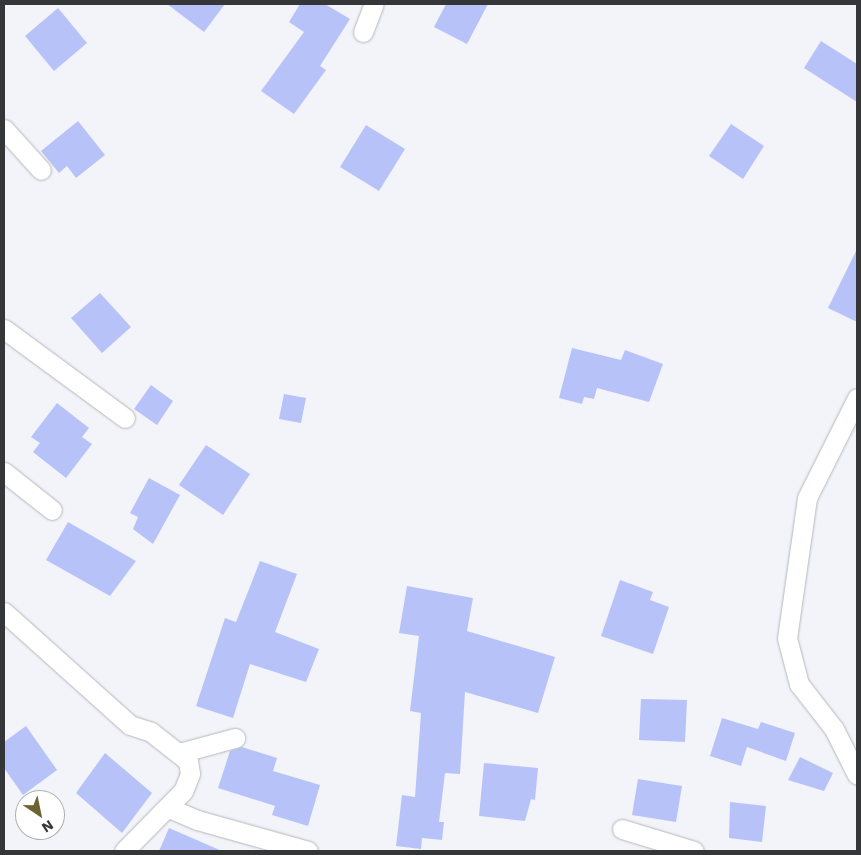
<!DOCTYPE html>
<html>
<head>
<meta charset="utf-8">
<style>
	body { margin:0 }
	#map { position:relative; width:861px; height:855px; overflow:hidden; background:#f2f4fa; font-family:"Work Sans",sans-serif }
	div>[style] { position:absolute }
	.building>* { inset:0; background:#b7c3f8 }
	.roads { filter:drop-shadow(0 0 1px #b5b7bc) drop-shadow(0 0 1px #b5b7bc) }
	.minor>* { height:19px; margin:-9.5px; padding:0 9.5px; transform-origin:9.5px; border-radius:9.5px; background:#fff }
	span { translate:-50% -50%; white-space:nowrap; text-align:center; line-height:1.15; -webkit-text-stroke:4px #fff; paint-order:stroke }
	.frame { position:absolute; inset:0; border:5px solid #353638; pointer-events:none }
	.north { position:absolute; left:15px; top:790px; width:50px; height:50px; box-sizing:border-box; background:#fff; border:1px solid #aeafaf; border-radius:50%; rotate:146deg; font-size:14px; font-weight:700; line-height:20px; text-align:center; color:#353638 }
	.north::after { content:''; display:block; margin:auto; width:18px; height:22px; background:#6b6431; clip-path:polygon(50% 0,100% 100%,50% 72%,0 100%) }
</style>
</head>
<body>
<div id="map">
	<div class="building">
		<div style="clip-path:polygon(167px 4px,225px 4px,204px 32px)"></div>
		<div style="clip-path:polygon(300px 4px,325px 4px,350px 19px,320px 66px,326px 70px,294px 114px,261px 91px,304px 32px,289px 22px)"></div>
		<div style="clip-path:polygon(446px 4px,488px 4px,467px 44px,434px 27px)"></div>
		<div style="clip-path:polygon(58px 8px,87px 43px,54px 71px,25px 36px)"></div>
		<div style="clip-path:polygon(821px 41px,857px 64px,857px 102px,804px 68px)"></div>
		<div style="clip-path:polygon(78px 121px,105px 155px,76px 178px,67px 166px,59px 173px,41px 151px)"></div>
		<div style="clip-path:polygon(731px 124px,764px 146px,743px 179px,709px 156px)"></div>
		<div style="clip-path:polygon(366px 125px,405px 149px,379px 191px,340px 167px)"></div>
		<div style="clip-path:polygon(857px 249px,857px 322px,828px 308px)"></div>
		<div style="clip-path:polygon(100px 293px,131px 327px,102px 353px,71px 318px)"></div>
		<div style="clip-path:polygon(572px 348px,621px 360px,625px 350px,663px 364px,649px 402px,597px 388px,594px 399px,584px 397px,582px 404px,559px 398px)"></div>
		<div style="clip-path:polygon(151px 385px,173px 401px,157px 425px,134px 409px)"></div>
		<div style="clip-path:polygon(284px 394px,306px 398px,301px 423px,279px 419px)"></div>
		<div style="clip-path:polygon(57px 403px,89px 428px,82px 437px,92px 444px,66px 478px,33px 452px,40px 443px,31px 437px)"></div>
		<div style="clip-path:polygon(206px 445px,250px 474px,223px 515px,179px 485px)"></div>
		<div style="clip-path:polygon(149px 478px,180px 495px,153px 544px,133px 529px,138px 517px,130px 513px)"></div>
		<div style="clip-path:polygon(68px 522px,136px 561px,110px 596px,46px 560px)"></div>
		<div style="clip-path:polygon(260px 561px,297px 574px,275px 632px,319px 649px,306px 682px,250px 664px,233px 718px,196px 706px,225px 618px,236px 622px)"></div>
		<div style="clip-path:polygon(620px 580px,653px 592px,650px 600px,669px 607px,653px 654px,601px 636px)"></div>
		<div style="clip-path:polygon(407px 586px,473px 598px,467px 631px,555px 657px,538px 713px,465px 692px,460px 774px,445px 773px,439px 822px,444px 822px,442px 840px,422px 838px,421px 849px,396px 846px,402px 795px,415px 797px,421px 713px,410px 711px,419px 636px,399px 633px)"></div>
		<div style="clip-path:polygon(641px 699px,687px 700px,685px 742px,639px 740px)"></div>
		<div style="clip-path:polygon(722px 718px,758px 729px,761px 722px,795px 733px,786px 761px,747px 747px,741px 766px,710px 756px)"></div>
		<div style="clip-path:polygon(26px 726px,57px 770px,23px 795px,4px 768px,4px 742px)"></div>
		<div style="clip-path:polygon(242px 747px,277px 758px,273px 771px,320px 785px,308px 826px,272px 815px,275px 806px,218px 788px,230px 751px)"></div>
		<div style="clip-path:polygon(105px 753px,152px 793px,122px 833px,76px 793px)"></div>
		<div style="clip-path:polygon(800px 757px,833px 773px,824px 791px,788px 780px)"></div>
		<div style="clip-path:polygon(484px 763px,538px 768px,535px 800px,531px 799px,525px 821px,479px 816px)"></div>
		<div style="clip-path:polygon(638px 779px,682px 786px,676px 822px,632px 815px)"></div>
		<div style="clip-path:polygon(730px 802px,766px 806px,762px 842px,729px 838px)"></div>
		<div style="clip-path:polygon(169px 828px,222px 851px,159px 851px)"></div>
	</div>
	<div class="roads">
		<div class="minor">
			<div style="left:363px;top:32px;width:30px;rotate:-69deg"></div>
			<div style="left:4px;top:129px;width:55px;rotate:47.9deg"></div>
			<div style="left:4px;top:329px;width:150px;rotate:36.3deg"></div>
			<div style="left:857px;top:398px;width:112px;rotate:116.6deg"></div>
			<div style="left:807px;top:498px;width:141px;rotate:98.1deg"></div>
			<div style="left:787px;top:638px;width:48px;rotate:75.4deg"></div>
			<div style="left:799px;top:684px;width:57px;rotate:52.1deg"></div>
			<div style="left:834px;top:729px;width:51px;rotate:63.4deg"></div>
			<div style="left:4px;top:472px;width:61px;rotate:38.4deg"></div>
			<div style="left:4px;top:612px;width:169px;rotate:41.9deg"></div>
			<div style="left:130px;top:725px;width:22px;rotate:18deg"></div>
			<div style="left:151px;top:732px;width:47px;rotate:38.1deg"></div>
			<div style="left:188px;top:761px;width:13px;rotate:81deg"></div>
			<div style="left:190px;top:774px;width:18px;rotate:112deg"></div>
			<div style="left:183px;top:791px;width:84px;rotate:134.5deg"></div>
			<div style="left:183px;top:752px;width:54px;rotate:-15.1deg"></div>
			<div style="left:169px;top:808px;width:30px;rotate:23deg"></div>
			<div style="left:197px;top:820px;width:115px;rotate:15.6deg"></div>
			<div style="left:622px;top:829px;width:75px;rotate:17deg"></div>
		</div>
	</div>
	<div class="frame"></div>
	<div class="north">N</div>
</div>
</body>
</html>
